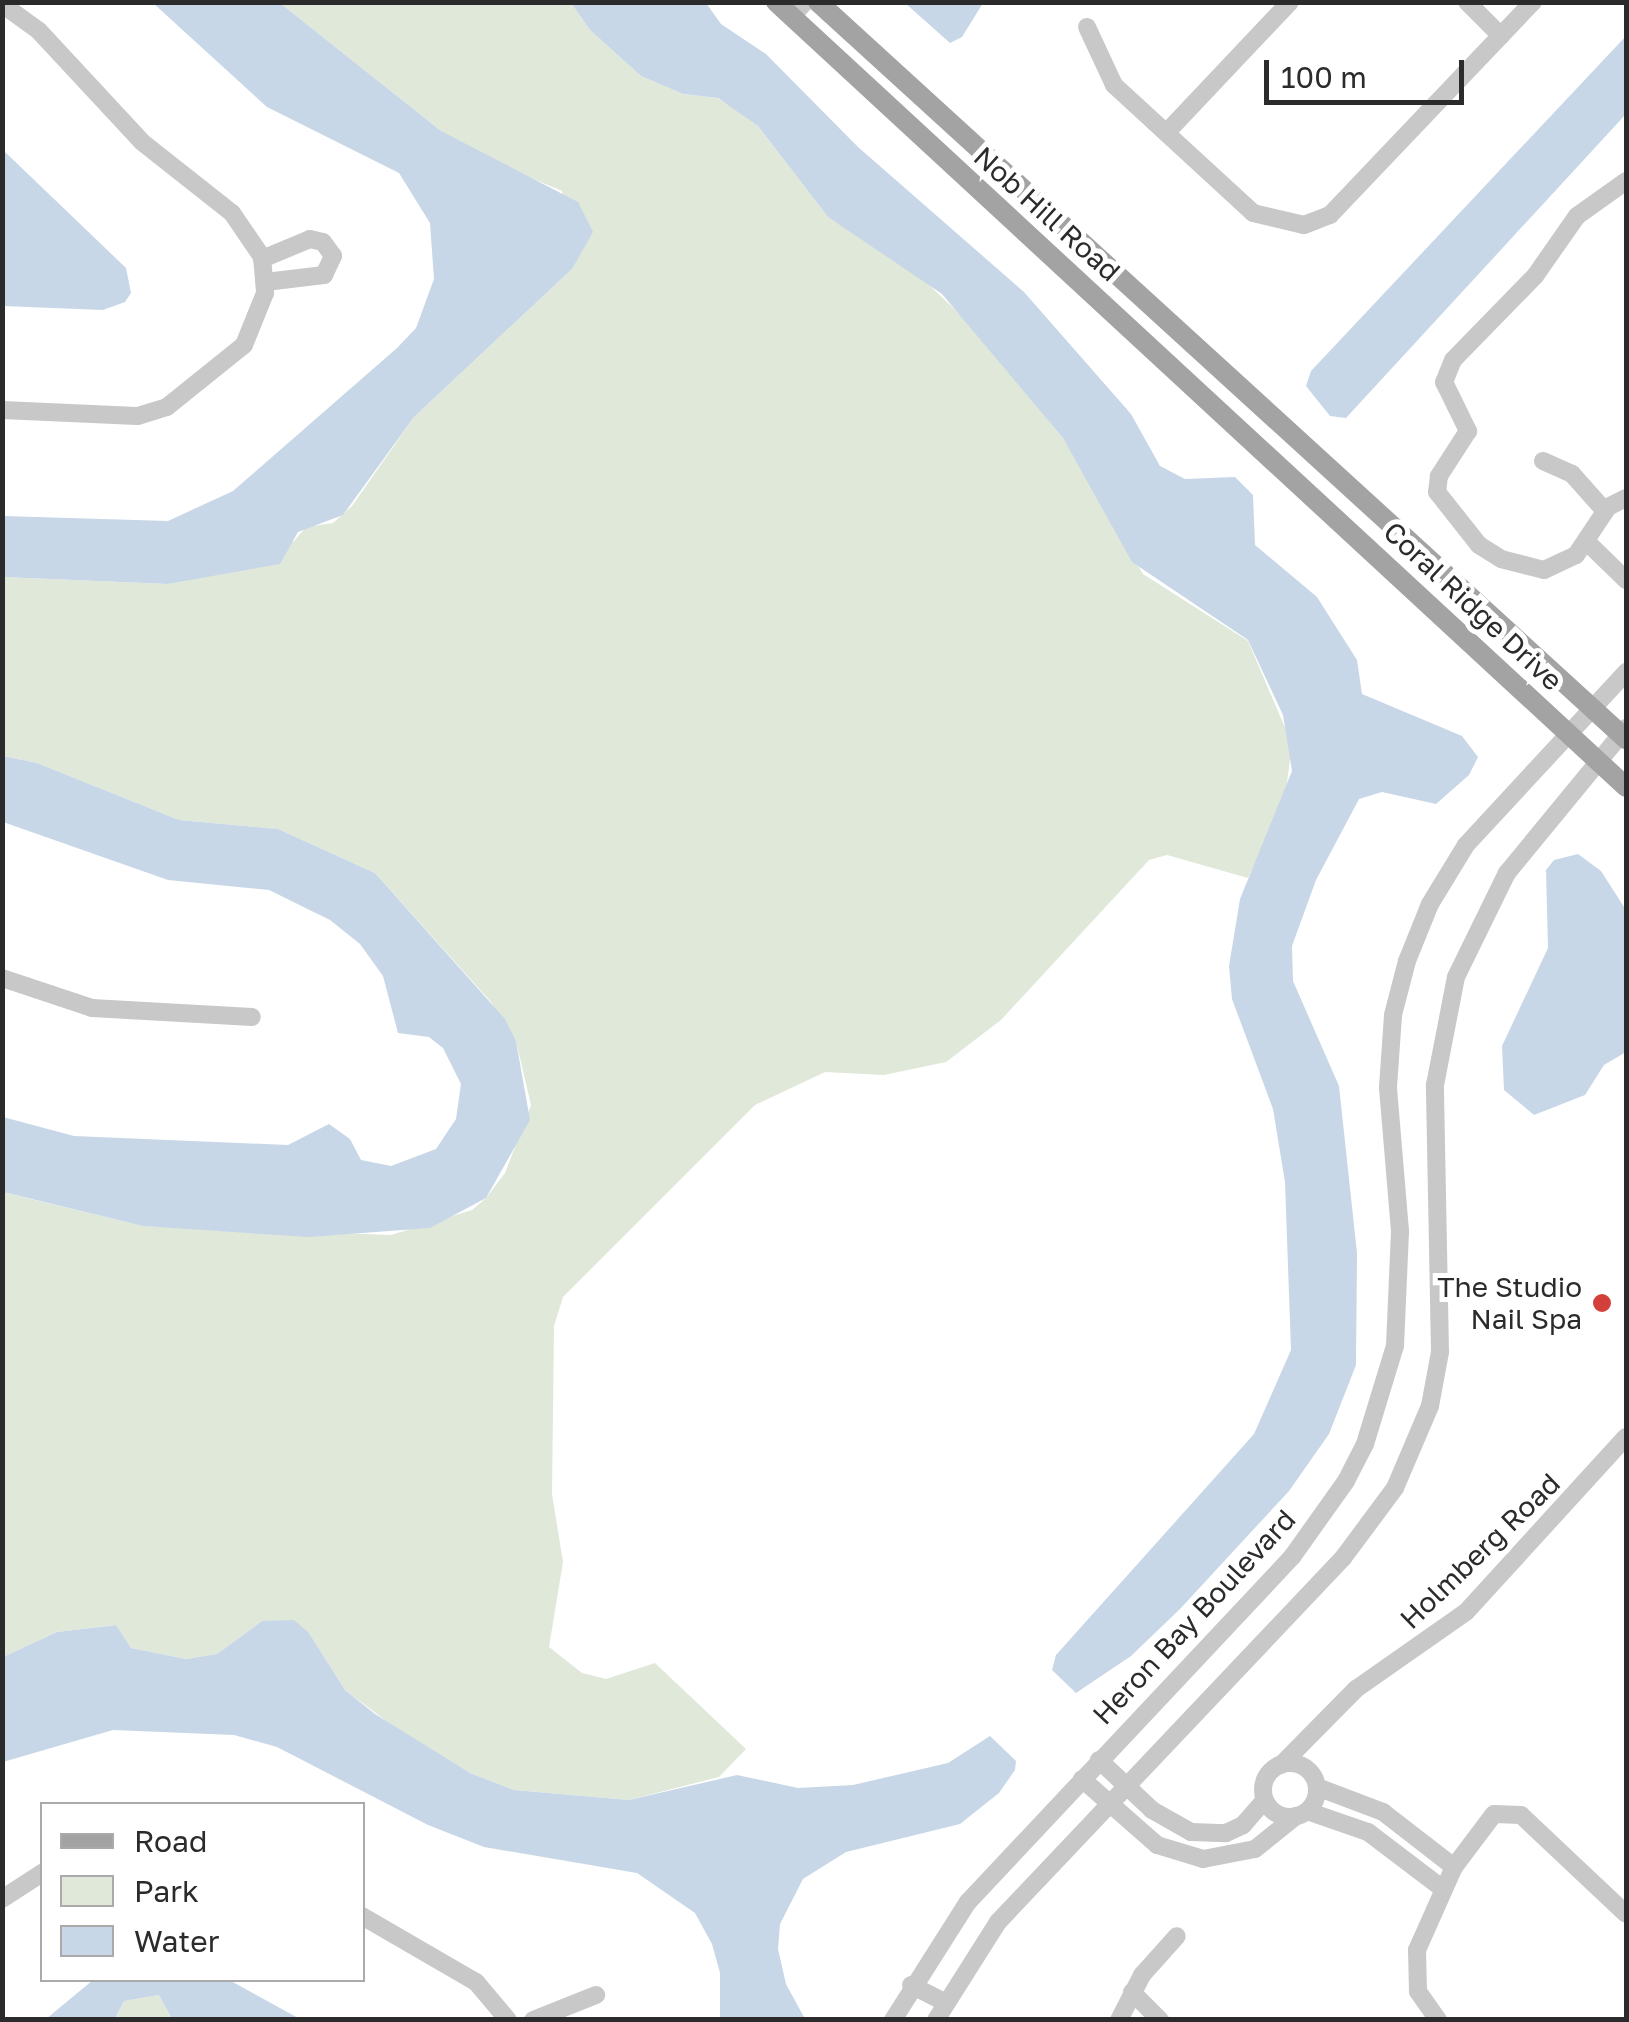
<!DOCTYPE html>
<html>
<head>
<meta charset="utf-8">
<style>
	body { margin:0 }
	#map { position:relative; width:1629px; height:2022px; overflow:hidden; background:#fff; font-family:"Golos Text",sans-serif }
	div>[style] { position:absolute }
	.green>* { inset:0; background:#e0e8da }
	.water>* { inset:0; background:#c7d7e7 }
	.minor>* { height:18px; margin:-9px; padding:0 9px; transform-origin:9px; border-radius:9px; background:#c8c8c8 }
	.minor>.ring { margin:-9px; padding:0; box-sizing:content-box; background:none; border:18px solid #c8c8c8; border-radius:50% }
	.major>* { height:20px; margin:-10px; padding:0 10px; transform-origin:10px; border-radius:10px; background:#a3a3a3 }
	.dots>* { width:28px; height:28px; translate:-50% -50%; box-sizing:border-box; border:5px solid #fff; border-radius:50% }
	span { translate:-50% -50%; white-space:nowrap; text-align:center; line-height:1.15; -webkit-text-stroke:10px #fff; paint-order:stroke }
	.street-label { font-size:28px; color:#2b2b2b }
	.poi-label { font-size:28px; color:#2b2b2b }
	.right { translate:-100% -50%; text-align:right }
	.frame { position:absolute; inset:0; border:5px solid #2b2b2b; pointer-events:none }
	.legend { position:absolute; left:40px; top:1802px; width:325px; height:180px; box-sizing:border-box; background:#fff; border:2px solid #aaa; margin:0; padding:12px 18px; list-style:none; font-size:30px; color:#2b2b2b }
	.legend li { display:flex; align-items:center; gap:20px; height:50px }
	.legend b { width:50px; border:2px solid #aaa }
	.scale { position:absolute; left:1264px; top:60px; width:200px; height:45px; box-sizing:border-box; border:5px solid #2b2b2b; border-top:0; padding-left:12px; font-size:30px; line-height:35px; white-space:nowrap; color:#2b2b2b; -webkit-text-stroke:8px #fff; paint-order:stroke }
</style>
</head>
<body>
<div id="map">
	<div class="green">
		<div style="clip-path:polygon(280px 3px,571px 3px,590px 30px,641px 76px,683px 94px,717px 98px,739px 111px,758px 126px,828px 217px,910px 267px,968px 322px,1063px 438px,1143px 574px,1248px 641px,1292px 744px,1285px 798px,1248px 878px,1167px 855px,1149px 860px,1001px 1020px,946px 1062px,884px 1075px,825px 1072px,755px 1105px,563px 1297px,554px 1326px,552px 1494px,563px 1562px,549px 1647px,582px 1673px,606px 1679px,655px 1663px,746px 1749px,719px 1777px,629px 1800px,514px 1790px,470px 1773px,409px 1738px,345px 1690px,309px 1633px,262px 1621px,217px 1654px,186px 1659px,131px 1648px,115px 1625px,57px 1632px,3px 1657px,2px 1192px,143px 1226px,391px 1235px,472px 1210px,486px 1198px,505px 1173px,531px 1105px,516px 1041px,491px 1002px,375px 873px,278px 829px,179px 820px,37px 763px,3px 756px,3px 577px,167px 584px,294px 541px,306px 527px,333px 523px,352px 506px,414px 417px,572px 269px,562px 191px,486px 159px,441px 131px)"></div>
		<div style="clip-path:polygon(159px 1995px,172px 2019px,115px 2020px,124px 2001px)"></div>
	</div>
	<div class="water">
		<div style="clip-path:polygon(153px 3px,280px 3px,441px 131px,578px 202px,593px 232px,572px 269px,414px 417px,343px 515px,298px 532px,280px 564px,167px 584px,3px 577px,3px 516px,168px 521px,233px 491px,397px 348px,416px 328px,434px 279px,430px 223px,399px 173px,267px 107px)"></div>
		<div style="clip-path:polygon(571px 3px,706px 3px,721px 24px,766px 54px,858px 147px,1024px 292px,1131px 414px,1160px 466px,1185px 479px,1235px 477px,1253px 495px,1255px 545px,1317px 597px,1357px 660px,1362px 694px,1462px 736px,1478px 757px,1469px 775px,1436px 804px,1382px 792px,1359px 799px,1316px 880px,1292px 946px,1293px 981px,1339px 1086px,1357px 1253px,1356px 1365px,1329px 1434px,1289px 1491px,1180px 1609px,1131px 1656px,1076px 1693px,1052px 1670px,1056px 1655px,1254px 1434px,1291px 1350px,1285px 1182px,1273px 1109px,1232px 999px,1229px 966px,1240px 899px,1292px 771px,1283px 715px,1248px 640px,1132px 562px,1063px 438px,942px 294px,828px 217px,758px 126px,718px 98px,683px 94px,641px 76px,590px 30px)"></div>
		<div style="clip-path:polygon(905px 3px,983px 3px,962px 37px,950px 43px)"></div>
		<div style="clip-path:polygon(1626px 36px,1626px 114px,1346px 418px,1330px 416px,1306px 386px,1311px 371px)"></div>
		<div style="clip-path:polygon(3px 150px,126px 268px,131px 293px,125px 302px,103px 310px,3px 306px)"></div>
		<div style="clip-path:polygon(3px 756px,37px 763px,179px 820px,278px 829px,375px 873px,505px 1019px,516px 1041px,530px 1120px,486px 1198px,430px 1228px,308px 1237px,143px 1226px,3px 1192px,3px 1117px,74px 1136px,288px 1145px,329px 1124px,350px 1139px,361px 1160px,391px 1166px,436px 1149px,456px 1119px,461px 1084px,443px 1048px,429px 1037px,398px 1033px,383px 976px,360px 944px,330px 920px,269px 890px,168px 880px,3px 822px)"></div>
		<div style="clip-path:polygon(1578px 854px,1601px 871px,1626px 910px,1626px 1052px,1604px 1065px,1585px 1095px,1534px 1115px,1504px 1090px,1502px 1046px,1548px 948px,1546px 870px,1554px 860px)"></div>
		<div style="clip-path:polygon(294px 1620px,309px 1633px,345px 1690px,375px 1714px,470px 1773px,514px 1790px,629px 1800px,737px 1775px,798px 1788px,853px 1785px,948px 1763px,990px 1736px,1016px 1761px,1015px 1770px,999px 1793px,960px 1824px,846px 1852px,803px 1879px,780px 1924px,778px 1949px,786px 1984px,805px 2019px,720px 2020px,720px 1973px,712px 1944px,695px 1913px,637px 1873px,484px 1847px,428px 1825px,277px 1747px,234px 1735px,113px 1730px,3px 1762px,3px 1657px,57px 1632px,116px 1625px,131px 1648px,186px 1659px,217px 1654px,262px 1621px)"></div>
		<div style="clip-path:polygon(93px 1980px,229px 1980px,300px 2019px,172px 2019px,159px 1995px,124px 2001px,115px 2019px,46px 2019px)"></div>
	</div>
	<div class="minor">
		<div style="left:1467px;top:2px;width:48px;rotate:45deg"></div>
		<div style="left:2px;top:4px;width:46px;rotate:36.1deg"></div>
		<div style="left:39px;top:31px;width:151px;rotate:47.1deg"></div>
		<div style="left:142px;top:142px;width:115px;rotate:38.3deg"></div>
		<div style="left:232px;top:213px;width:53px;rotate:55.7deg"></div>
		<div style="left:262px;top:257px;width:36px;rotate:85deg"></div>
		<div style="left:265px;top:293px;width:56px;rotate:112deg"></div>
		<div style="left:244px;top:345px;width:99px;rotate:141.2deg"></div>
		<div style="left:167px;top:407px;width:31px;rotate:163deg"></div>
		<div style="left:137px;top:416px;width:135px;rotate:-177.5deg"></div>
		<div style="left:791px;top:17px;width:21px;rotate:-47deg"></div>
		<div style="left:1087px;top:27px;width:64px;rotate:65deg"></div>
		<div style="left:1114px;top:85px;width:189px;rotate:42.6deg"></div>
		<div style="left:1253px;top:213px;width:52px;rotate:13.2deg"></div>
		<div style="left:1304px;top:225px;width:28px;rotate:-21deg"></div>
		<div style="left:1330px;top:215px;width:294px;rotate:-46.4deg"></div>
		<div style="left:1167px;top:132px;width:179px;rotate:-46.6deg"></div>
		<div style="left:1626px;top:181px;width:60px;rotate:144.5deg"></div>
		<div style="left:1577px;top:216px;width:73px;rotate:125deg"></div>
		<div style="left:1535px;top:276px;width:117px;rotate:134.3deg"></div>
		<div style="left:1453px;top:360px;width:24px;rotate:112deg"></div>
		<div style="left:1444px;top:382px;width:55px;rotate:63.9deg"></div>
		<div style="left:1468px;top:431px;width:54px;rotate:122.8deg"></div>
		<div style="left:1439px;top:476px;width:16px;rotate:97deg"></div>
		<div style="left:1437px;top:492px;width:68px;rotate:51.6deg"></div>
		<div style="left:1479px;top:545px;width:26px;rotate:32deg"></div>
		<div style="left:1501px;top:559px;width:44px;rotate:14.3deg"></div>
		<div style="left:1544px;top:570px;width:35px;rotate:-25deg"></div>
		<div style="left:1576px;top:555px;width:58px;rotate:-56.3deg"></div>
		<div style="left:1608px;top:507px;width:20px;rotate:-27deg"></div>
		<div style="left:262px;top:259px;width:52px;rotate:-22.6deg"></div>
		<div style="left:310px;top:239px;width:13px;rotate:13deg"></div>
		<div style="left:323px;top:242px;width:17px;rotate:54deg"></div>
		<div style="left:333px;top:256px;width:21px;rotate:115deg"></div>
		<div style="left:324px;top:275px;width:59px;rotate:173.2deg"></div>
		<div style="left:1543px;top:461px;width:32px;rotate:24deg"></div>
		<div style="left:1572px;top:474px;width:50px;rotate:48.3deg"></div>
		<div style="left:1586px;top:541px;width:56px;rotate:44.3deg"></div>
		<div style="left:2px;top:978px;width:95px;rotate:18.4deg"></div>
		<div style="left:92px;top:1008px;width:160px;rotate:3.2deg"></div>
		<div style="left:1099px;top:1760px;width:73px;rotate:43.3deg"></div>
		<div style="left:1152px;top:1810px;width:45px;rotate:29.4deg"></div>
		<div style="left:1191px;top:1832px;width:35px;rotate:2deg"></div>
		<div style="left:1226px;top:1833px;width:19px;rotate:-25deg"></div>
		<div style="left:1243px;top:1825px;width:33px;rotate:-49deg"></div>
		<div class="ring" style="left:1263px;top:1763px;width:36px;height:36px"></div>
		<div style="left:1281px;top:1765px;width:107px;rotate:-45.4deg"></div>
		<div style="left:1356px;top:1689px;width:134px;rotate:-35deg"></div>
		<div style="left:1466px;top:1612px;width:237px;rotate:-47.6deg"></div>
		<div style="left:1082px;top:1779px;width:100px;rotate:41.3deg"></div>
		<div style="left:1157px;top:1845px;width:48px;rotate:16.9deg"></div>
		<div style="left:1203px;top:1859px;width:53px;rotate:-10.9deg"></div>
		<div style="left:1255px;top:1849px;width:53px;rotate:-38.8deg"></div>
		<div style="left:1317px;top:1787px;width:71px;rotate:20.7deg"></div>
		<div style="left:1383px;top:1812px;width:90px;rotate:37.8deg"></div>
		<div style="left:1307px;top:1811px;width:65px;rotate:19deg"></div>
		<div style="left:1368px;top:1832px;width:94px;rotate:37.2deg"></div>
		<div style="left:2px;top:1899px;width:48px;rotate:-33deg"></div>
		<div style="left:362px;top:1916px;width:132px;rotate:30.1deg"></div>
		<div style="left:476px;top:1982px;width:50px;rotate:49.9deg"></div>
		<div style="left:911px;top:1985px;width:38px;rotate:27deg"></div>
		<div style="left:1132px;top:1992px;width:40px;rotate:45deg"></div>
		<div style="left:533px;top:2020px;width:68px;rotate:-21.6deg"></div>
		<div style="left:893px;top:2020px;width:140px;rotate:-57.6deg"></div>
		<div style="left:968px;top:1902px;width:473px;rotate:-46.8deg"></div>
		<div style="left:1292px;top:1557px;width:93px;rotate:-54.6deg"></div>
		<div style="left:1346px;top:1481px;width:42px;rotate:-62.8deg"></div>
		<div style="left:1365px;top:1444px;width:102px;rotate:-73deg"></div>
		<div style="left:1395px;top:1346px;width:115px;rotate:-87.5deg"></div>
		<div style="left:1400px;top:1231px;width:144px;rotate:-94.8deg"></div>
		<div style="left:1388px;top:1087px;width:72px;rotate:-86deg"></div>
		<div style="left:1393px;top:1015px;width:56px;rotate:-75.5deg"></div>
		<div style="left:1407px;top:961px;width:61px;rotate:-68deg"></div>
		<div style="left:1430px;top:904px;width:69px;rotate:-58.6deg"></div>
		<div style="left:1466px;top:845px;width:236px;rotate:-47.2deg"></div>
		<div style="left:936px;top:2020px;width:116px;rotate:-57.7deg"></div>
		<div style="left:998px;top:1922px;width:502px;rotate:-46.54deg"></div>
		<div style="left:1343px;top:1558px;width:87px;rotate:-53.4deg"></div>
		<div style="left:1395px;top:1488px;width:89px;rotate:-66.9deg"></div>
		<div style="left:1430px;top:1406px;width:55px;rotate:-79.5deg"></div>
		<div style="left:1440px;top:1352px;width:267px;rotate:-91.1deg"></div>
		<div style="left:1435px;top:1085px;width:110px;rotate:-79deg"></div>
		<div style="left:1456px;top:977px;width:116px;rotate:-63.9deg"></div>
		<div style="left:1507px;top:873px;width:188px;rotate:-50.6deg"></div>
		<div style="left:1119px;top:2020px;width:51px;rotate:-62.9deg"></div>
		<div style="left:1142px;top:1975px;width:52px;rotate:-48.1deg"></div>
		<div style="left:1438px;top:2020px;width:35px;rotate:-125deg"></div>
		<div style="left:1418px;top:1991px;width:41px;rotate:-91.4deg"></div>
		<div style="left:1417px;top:1950px;width:91px;rotate:-66deg"></div>
		<div style="left:1454px;top:1867px;width:66px;rotate:-53deg"></div>
		<div style="left:1494px;top:1814px;width:27px;rotate:2deg"></div>
		<div style="left:1521px;top:1815px;width:144px;rotate:43.3deg"></div>
	</div>
	<div class="major">
		<div style="left:776px;top:2px;width:1157px;rotate:42.72deg"></div>
		<div style="left:818px;top:2px;width:1094px;rotate:42.37deg"></div>
	</div>
	<div class="dots">
		<div style="left:1602px;top:1303px;background:#d3403c"></div>
	</div>
	<div class="street-label">
		<span style="left:1047px;top:214px;rotate:42deg">Nob Hill Road</span>
		<span style="left:1473px;top:606px;rotate:43deg">Coral Ridge Drive</span>
		<span style="left:1480px;top:1551px;rotate:-44deg">Holmberg Road</span>
		<span style="left:1194px;top:1617px;rotate:-47deg">Heron Bay Boulevard</span>
	</div>
	<div class="poi-label">
		<span class="right" style="left:1582px;top:1303px">The Studio<br>Nail Spa</span>
	</div>
	<div class="frame"></div>
	<ul class="legend">
	<li><b style="height:12px;background:#a3a3a3"></b>Road</li>
	<li><b style="height:28px;background:#e0e8da"></b>Park</li>
	<li><b style="height:28px;background:#c7d7e7"></b>Water</li>
	</ul>
	<div class="scale">100 m</div>
</div>
</body>
</html>
